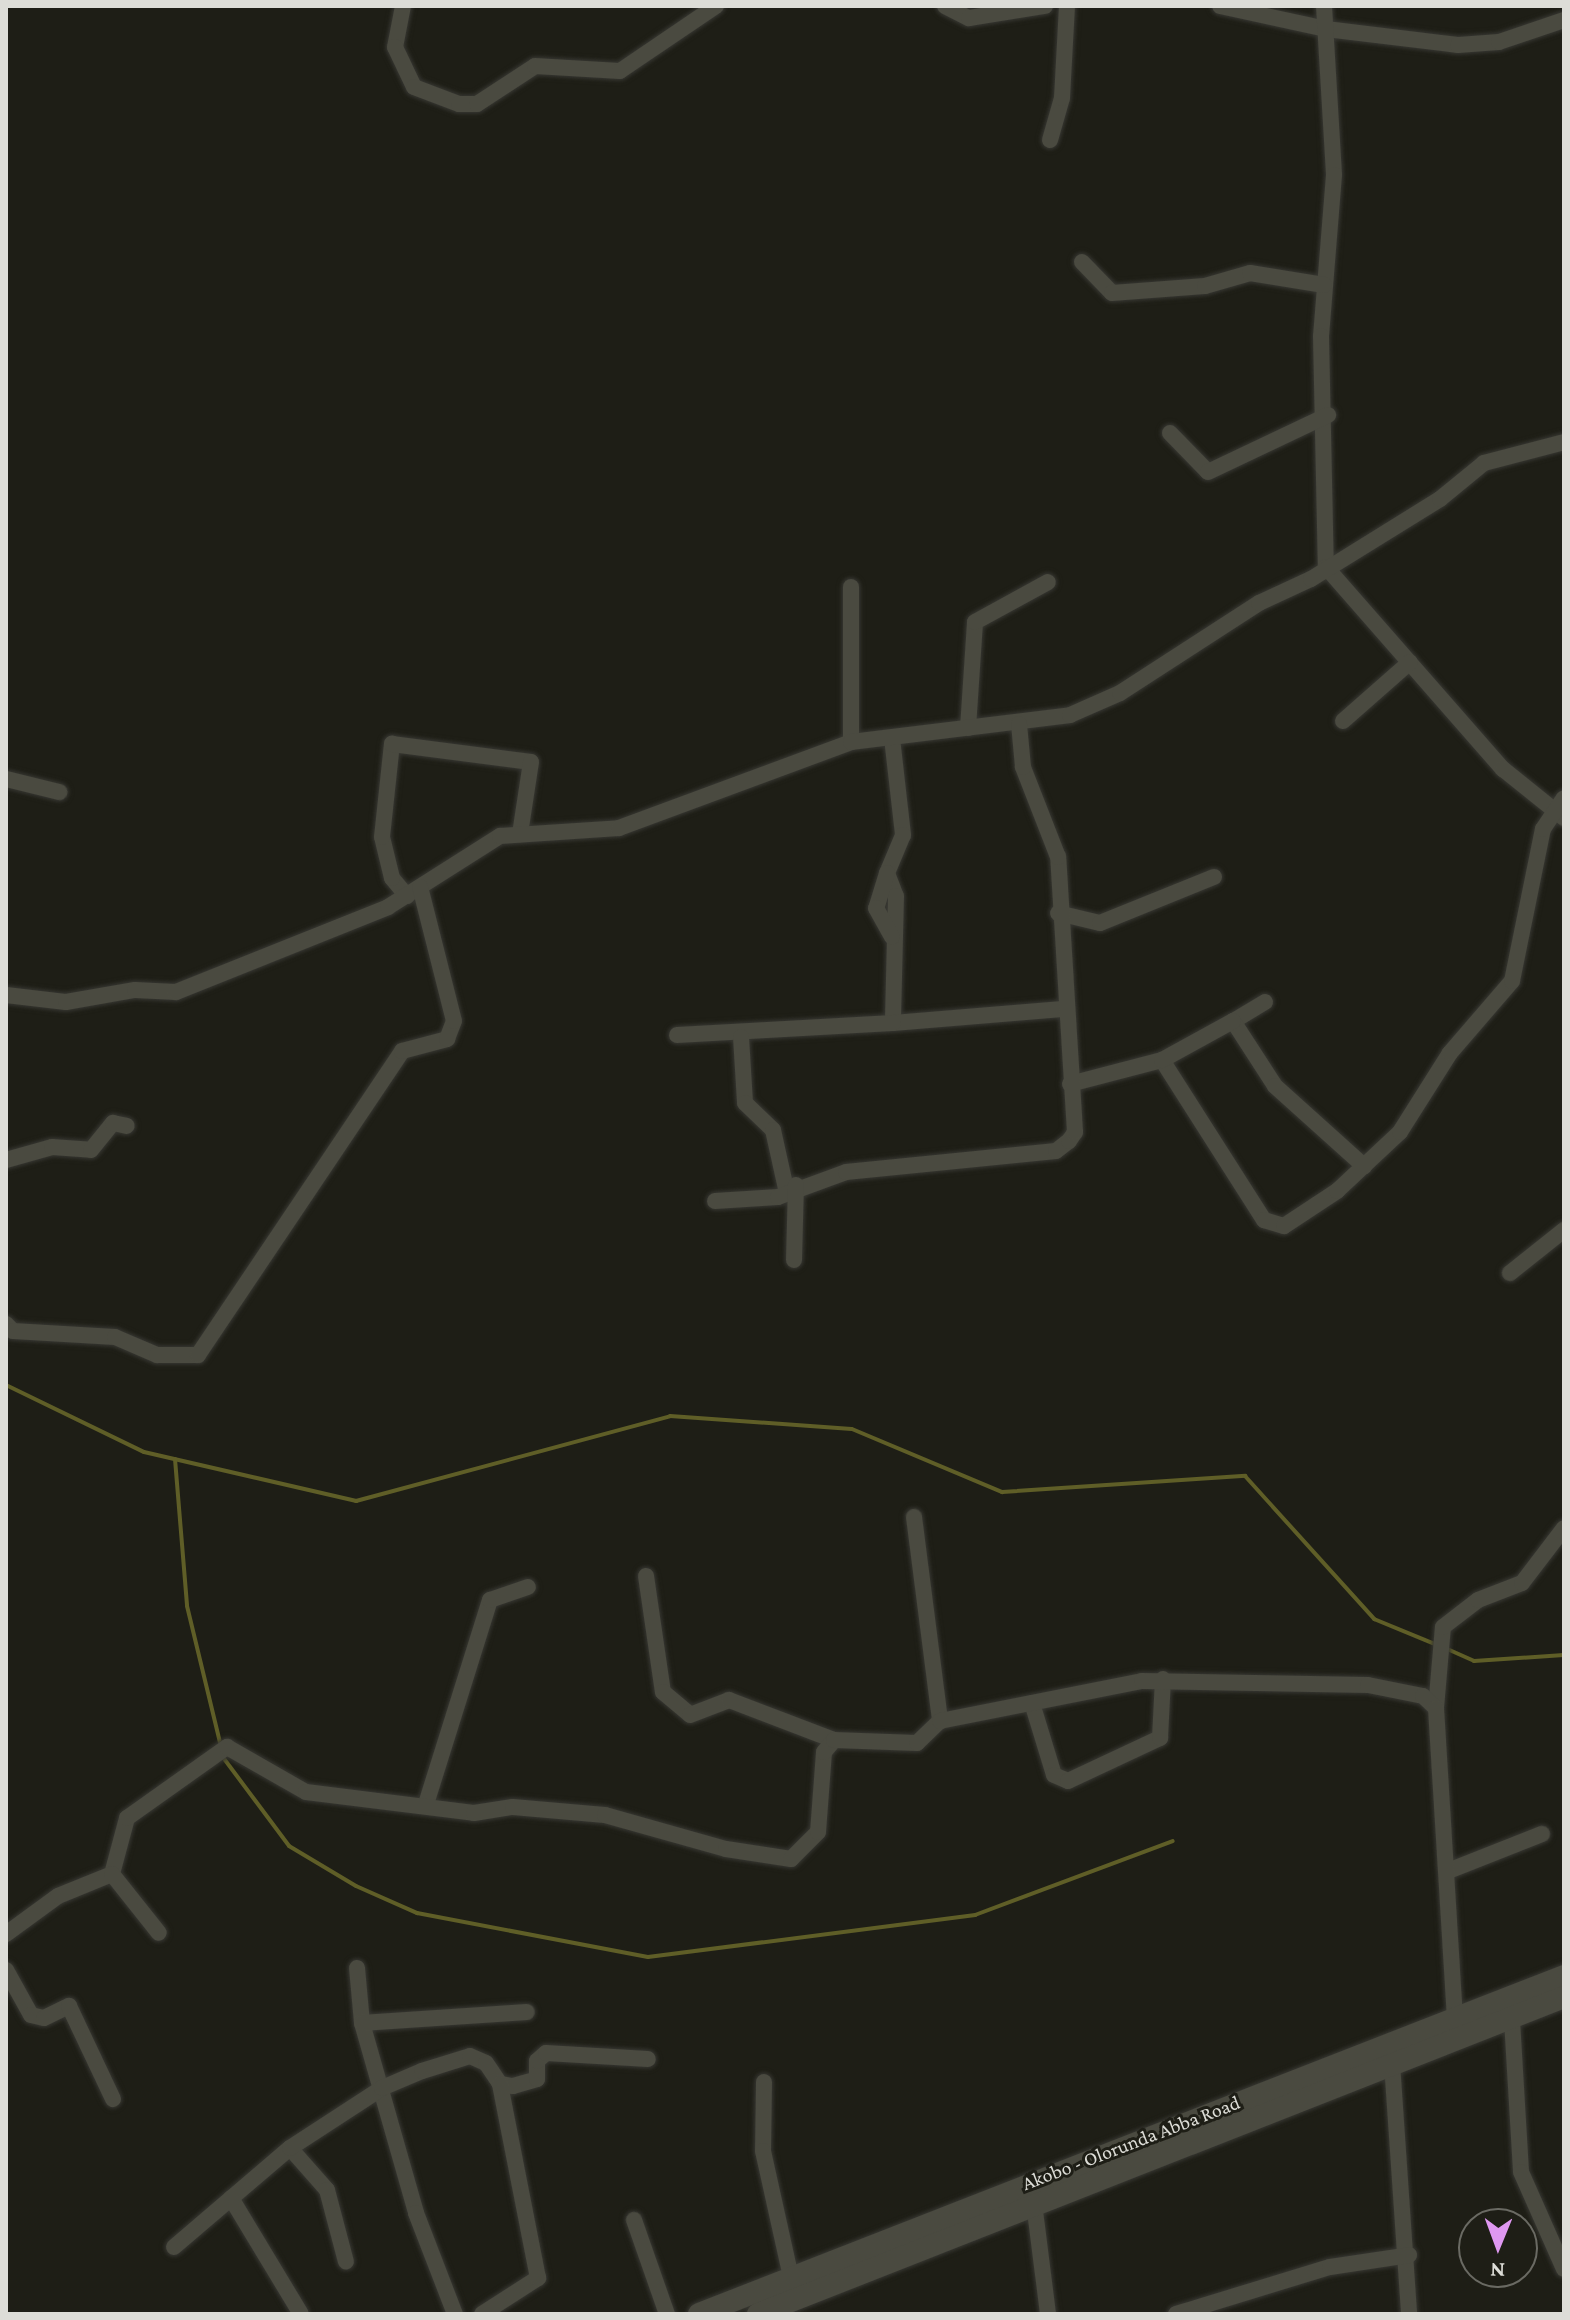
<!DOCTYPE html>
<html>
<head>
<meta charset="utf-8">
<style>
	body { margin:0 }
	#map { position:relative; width:1570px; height:2320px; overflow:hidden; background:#1e1e16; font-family:"Crimson Pro",serif }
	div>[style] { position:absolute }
	.stream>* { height:4px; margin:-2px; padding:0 2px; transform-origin:2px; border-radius:2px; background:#5f5e27 }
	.roads { filter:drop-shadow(0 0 2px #373732) drop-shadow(0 0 2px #373732) }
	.minor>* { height:16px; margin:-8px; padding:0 8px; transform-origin:8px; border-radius:8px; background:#4a4a40 }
	.secondary>* { height:22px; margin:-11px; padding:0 11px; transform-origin:11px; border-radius:11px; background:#4a4a40 }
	span { translate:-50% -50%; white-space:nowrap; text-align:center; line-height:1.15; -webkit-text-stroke:6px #1e1e16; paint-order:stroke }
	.street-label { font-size:20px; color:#ddddd7 }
	.frame { position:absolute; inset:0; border:8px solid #ddddd7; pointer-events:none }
	.north { position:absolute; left:1458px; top:2208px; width:80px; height:80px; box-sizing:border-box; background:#1e1e16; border:2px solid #6a6a63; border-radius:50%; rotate:181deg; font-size:22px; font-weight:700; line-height:32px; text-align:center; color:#ddddd7 }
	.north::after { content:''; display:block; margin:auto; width:28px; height:36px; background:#df98f1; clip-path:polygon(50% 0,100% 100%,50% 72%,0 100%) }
</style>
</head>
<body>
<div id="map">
	<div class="stream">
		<div style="left:6px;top:1385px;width:153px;rotate:25.9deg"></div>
		<div style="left:144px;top:1452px;width:218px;rotate:13deg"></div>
		<div style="left:356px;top:1501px;width:325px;rotate:-15.1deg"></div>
		<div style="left:670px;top:1416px;width:182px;rotate:4.1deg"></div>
		<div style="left:852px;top:1429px;width:163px;rotate:22.8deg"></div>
		<div style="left:1002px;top:1492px;width:244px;rotate:-3.8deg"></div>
		<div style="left:1245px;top:1476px;width:193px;rotate:47.9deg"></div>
		<div style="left:1374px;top:1619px;width:68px;rotate:22.4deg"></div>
		<div style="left:175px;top:1459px;width:147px;rotate:85.3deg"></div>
		<div style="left:187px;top:1606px;width:145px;rotate:76.4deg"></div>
		<div style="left:1445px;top:1648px;width:32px;rotate:24deg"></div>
		<div style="left:1474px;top:1661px;width:90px;rotate:-3.8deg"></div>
		<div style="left:222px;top:1756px;width:112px;rotate:53.3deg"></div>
		<div style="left:289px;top:1846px;width:78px;rotate:30.8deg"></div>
		<div style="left:356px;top:1886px;width:67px;rotate:23.9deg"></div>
		<div style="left:417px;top:1913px;width:235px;rotate:10.8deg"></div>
		<div style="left:648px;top:1957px;width:330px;rotate:-7.3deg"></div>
		<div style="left:975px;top:1915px;width:211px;rotate:-20.5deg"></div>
	</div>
	<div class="roads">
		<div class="minor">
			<div style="left:403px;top:6px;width:42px;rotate:101deg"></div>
			<div style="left:395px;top:47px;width:44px;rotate:64.6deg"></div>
			<div style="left:414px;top:87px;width:48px;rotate:20.7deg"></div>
			<div style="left:459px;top:104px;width:18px"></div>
			<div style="left:477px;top:104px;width:69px;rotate:-33.2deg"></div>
			<div style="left:535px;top:66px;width:85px;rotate:3.4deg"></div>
			<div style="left:620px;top:71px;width:116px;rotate:-34.1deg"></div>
			<div style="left:945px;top:6px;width:27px;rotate:27deg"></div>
			<div style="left:969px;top:18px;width:77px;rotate:-9deg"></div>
			<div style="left:1220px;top:6px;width:108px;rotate:12.2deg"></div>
			<div style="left:1326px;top:29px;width:133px;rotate:6.9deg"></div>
			<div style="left:1458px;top:45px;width:41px;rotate:-4.2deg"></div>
			<div style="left:1499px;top:42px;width:69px;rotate:-18.7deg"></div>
			<div style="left:1324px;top:6px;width:169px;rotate:86.6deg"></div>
			<div style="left:1334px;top:175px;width:162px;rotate:94.6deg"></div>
			<div style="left:1321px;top:336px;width:231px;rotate:88.8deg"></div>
			<div style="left:1326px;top:567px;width:269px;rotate:48.8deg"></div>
			<div style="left:1503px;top:769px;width:78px;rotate:38.8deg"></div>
			<div style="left:1050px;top:140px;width:44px;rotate:-74.1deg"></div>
			<div style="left:1062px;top:98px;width:92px;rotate:-86.9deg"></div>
			<div style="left:1082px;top:262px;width:43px;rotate:45.9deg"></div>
			<div style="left:1112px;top:293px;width:93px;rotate:-4.3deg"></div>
			<div style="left:1205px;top:286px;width:47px;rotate:-16.1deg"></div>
			<div style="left:1250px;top:273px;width:75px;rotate:9.2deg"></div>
			<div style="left:1170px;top:433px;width:54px;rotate:45.7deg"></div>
			<div style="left:1208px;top:472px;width:133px;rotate:-25.4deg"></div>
			<div style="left:1343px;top:721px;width:89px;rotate:-41.4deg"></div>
			<div style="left:968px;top:728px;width:106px;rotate:-86.2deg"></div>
			<div style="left:975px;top:622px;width:83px;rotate:-28.7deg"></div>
			<div style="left:892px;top:738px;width:98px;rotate:83.5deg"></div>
			<div style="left:903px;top:835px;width:41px;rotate:112.8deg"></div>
			<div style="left:887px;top:873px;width:25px;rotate:69deg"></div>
			<div style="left:896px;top:896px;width:127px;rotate:91.4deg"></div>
			<div style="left:893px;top:1023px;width:170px;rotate:-4.7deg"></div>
			<div style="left:851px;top:742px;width:155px;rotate:-90deg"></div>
			<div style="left:6px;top:779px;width:55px;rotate:13.8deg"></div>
			<div style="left:887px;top:873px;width:37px;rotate:107deg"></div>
			<div style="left:876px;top:908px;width:33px;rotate:61deg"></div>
			<div style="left:407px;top:896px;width:23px;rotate:-130deg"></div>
			<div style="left:392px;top:878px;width:42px;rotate:-103.7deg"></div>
			<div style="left:382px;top:837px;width:94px;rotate:-83.9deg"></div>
			<div style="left:392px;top:744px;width:140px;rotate:7.4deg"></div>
			<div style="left:531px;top:762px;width:73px;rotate:98.7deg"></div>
			<div style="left:1058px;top:913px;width:43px;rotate:13.4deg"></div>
			<div style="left:1100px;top:923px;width:123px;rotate:-22deg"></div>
			<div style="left:6px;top:995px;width:60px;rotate:6.7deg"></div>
			<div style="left:66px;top:1002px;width:70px;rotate:-9.9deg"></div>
			<div style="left:135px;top:990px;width:41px;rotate:2.8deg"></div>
			<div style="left:176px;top:992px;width:228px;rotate:-21.8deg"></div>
			<div style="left:388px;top:907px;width:133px;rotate:-32.4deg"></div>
			<div style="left:500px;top:836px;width:119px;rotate:-3.8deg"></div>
			<div style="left:619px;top:828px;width:247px;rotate:-20.3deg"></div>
			<div style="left:851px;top:742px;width:221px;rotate:-7deg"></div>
			<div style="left:1070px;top:715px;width:55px;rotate:-23.7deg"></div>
			<div style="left:1120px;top:693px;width:166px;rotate:-32.9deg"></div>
			<div style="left:1259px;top:603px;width:57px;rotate:-24.8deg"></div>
			<div style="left:1311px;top:579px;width:152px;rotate:-31.8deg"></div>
			<div style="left:1440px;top:499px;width:57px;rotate:-39.3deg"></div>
			<div style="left:1484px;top:463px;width:83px;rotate:-14.7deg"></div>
			<div style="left:1265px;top:1002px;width:37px;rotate:149deg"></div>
			<div style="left:1233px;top:1021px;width:77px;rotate:57.1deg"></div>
			<div style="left:1275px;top:1086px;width:120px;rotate:42deg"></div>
			<div style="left:677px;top:1035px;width:216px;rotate:-3.2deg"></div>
			<div style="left:741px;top:1037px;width:66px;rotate:86.5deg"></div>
			<div style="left:745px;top:1103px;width:39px;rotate:44deg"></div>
			<div style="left:773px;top:1130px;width:65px;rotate:77.5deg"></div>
			<div style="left:1162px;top:1060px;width:190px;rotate:57.5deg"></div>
			<div style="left:1264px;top:1220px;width:21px;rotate:17deg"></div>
			<div style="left:1284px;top:1226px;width:64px;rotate:-33.4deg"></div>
			<div style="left:1337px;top:1191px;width:86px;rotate:-43.1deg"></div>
			<div style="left:1400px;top:1132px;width:93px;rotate:-57.7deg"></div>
			<div style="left:1450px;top:1053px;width:95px;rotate:-49.3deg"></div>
			<div style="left:1512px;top:981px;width:155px;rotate:-78.5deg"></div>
			<div style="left:1543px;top:829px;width:37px;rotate:-56deg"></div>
			<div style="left:1070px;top:1084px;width:95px;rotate:-14.6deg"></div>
			<div style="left:1162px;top:1060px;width:81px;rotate:-28.8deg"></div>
			<div style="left:6px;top:1160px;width:48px;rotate:-15.8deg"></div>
			<div style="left:52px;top:1147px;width:39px;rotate:4deg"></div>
			<div style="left:91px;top:1150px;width:35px;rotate:-51deg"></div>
			<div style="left:113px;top:1123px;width:14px;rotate:12deg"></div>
			<div style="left:715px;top:1201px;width:63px;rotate:-3.6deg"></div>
			<div style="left:778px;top:1197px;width:72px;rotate:-20.2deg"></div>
			<div style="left:846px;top:1172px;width:211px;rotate:-5.7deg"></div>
			<div style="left:1056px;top:1151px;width:16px;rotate:-38deg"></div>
			<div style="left:1069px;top:1141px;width:11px;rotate:-56deg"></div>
			<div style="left:1075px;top:1132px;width:276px;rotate:-93.5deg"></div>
			<div style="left:1058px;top:857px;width:97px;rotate:-111.3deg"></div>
			<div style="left:1023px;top:767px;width:43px;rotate:-95.3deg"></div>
			<div style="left:794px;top:1260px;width:75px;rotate:-88.5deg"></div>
			<div style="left:1510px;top:1273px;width:69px;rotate:-38.5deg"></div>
			<div style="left:6px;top:1324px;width:10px;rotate:45deg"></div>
			<div style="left:13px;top:1331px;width:102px;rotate:3.4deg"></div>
			<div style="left:115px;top:1337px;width:46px;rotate:23.2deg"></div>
			<div style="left:157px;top:1355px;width:41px"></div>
			<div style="left:198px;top:1355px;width:366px;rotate:-56.1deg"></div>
			<div style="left:402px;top:1051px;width:47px;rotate:-14.9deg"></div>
			<div style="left:447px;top:1039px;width:19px;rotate:-69deg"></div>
			<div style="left:454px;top:1021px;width:138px;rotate:-104.2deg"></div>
			<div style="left:914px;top:1517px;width:206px;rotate:82.7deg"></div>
			<div style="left:646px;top:1576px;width:117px;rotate:81.7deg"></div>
			<div style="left:663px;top:1692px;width:35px;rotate:40deg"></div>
			<div style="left:690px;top:1715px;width:42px;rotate:-21deg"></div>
			<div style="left:729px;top:1700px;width:112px;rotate:20.9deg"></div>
			<div style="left:1032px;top:1703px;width:75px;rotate:73deg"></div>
			<div style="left:1054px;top:1775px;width:15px;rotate:23deg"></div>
			<div style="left:1068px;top:1781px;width:102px;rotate:-25.1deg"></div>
			<div style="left:1160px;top:1738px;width:59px;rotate:-87.1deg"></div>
			<div style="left:1436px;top:1708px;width:81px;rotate:-85.1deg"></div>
			<div style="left:1443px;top:1627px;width:44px;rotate:-37.6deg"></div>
			<div style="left:1478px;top:1600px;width:47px;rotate:-21.1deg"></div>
			<div style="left:1522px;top:1583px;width:69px;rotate:-52.6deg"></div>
			<div style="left:426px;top:1804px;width:214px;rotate:-72.6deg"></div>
			<div style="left:490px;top:1600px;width:40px;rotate:-18.9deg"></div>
			<div style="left:1448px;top:1871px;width:101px;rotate:-21.5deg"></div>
			<div style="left:112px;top:1874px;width:58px;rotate:-75deg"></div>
			<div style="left:127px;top:1818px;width:123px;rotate:-35.4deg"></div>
			<div style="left:227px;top:1747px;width:91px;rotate:29.7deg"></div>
			<div style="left:306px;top:1792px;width:169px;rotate:7.1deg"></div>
			<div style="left:474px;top:1813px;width:39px;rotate:-9deg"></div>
			<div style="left:513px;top:1807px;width:92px;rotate:5deg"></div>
			<div style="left:605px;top:1815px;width:126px;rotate:15.7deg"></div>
			<div style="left:726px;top:1849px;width:66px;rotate:8.7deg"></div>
			<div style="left:791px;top:1859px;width:38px;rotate:-45deg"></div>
			<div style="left:818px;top:1832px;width:80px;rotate:-85.7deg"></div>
			<div style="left:824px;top:1752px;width:16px;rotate:-50deg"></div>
			<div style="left:834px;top:1740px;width:83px;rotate:2.1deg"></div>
			<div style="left:917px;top:1743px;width:32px;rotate:-44deg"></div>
			<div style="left:940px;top:1721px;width:206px;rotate:-11.2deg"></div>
			<div style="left:1142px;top:1681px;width:226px;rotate:1deg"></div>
			<div style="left:1368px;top:1685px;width:56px;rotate:11.3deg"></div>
			<div style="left:1423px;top:1696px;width:18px;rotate:43deg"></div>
			<div style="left:1436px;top:1708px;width:312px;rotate:86.5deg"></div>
			<div style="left:6px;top:1934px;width:64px;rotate:-36.2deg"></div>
			<div style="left:58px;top:1896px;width:58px;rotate:-22.2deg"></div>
			<div style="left:112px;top:1874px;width:75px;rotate:51.5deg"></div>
			<div style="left:357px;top:1968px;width:55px;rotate:84.8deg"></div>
			<div style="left:362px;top:2023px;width:198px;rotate:74.1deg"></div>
			<div style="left:416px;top:2213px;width:108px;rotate:68.9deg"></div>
			<div style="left:6px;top:1970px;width:51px;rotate:60.9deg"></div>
			<div style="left:31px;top:2015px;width:13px;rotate:13deg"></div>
			<div style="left:44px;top:2018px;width:28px;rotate:-26deg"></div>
			<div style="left:69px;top:2006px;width:103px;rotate:64.7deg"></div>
			<div style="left:1512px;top:2020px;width:152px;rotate:86.6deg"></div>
			<div style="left:1521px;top:2172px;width:106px;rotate:66.1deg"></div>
			<div style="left:362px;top:2023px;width:165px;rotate:-3.8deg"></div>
			<div style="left:1392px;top:2063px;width:252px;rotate:86.1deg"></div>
			<div style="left:764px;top:2082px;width:69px;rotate:90.8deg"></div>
			<div style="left:763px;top:2151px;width:129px;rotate:77.5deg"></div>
			<div style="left:290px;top:2148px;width:56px;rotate:48.6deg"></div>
			<div style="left:327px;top:2190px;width:74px;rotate:75.2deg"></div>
			<div style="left:231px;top:2198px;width:135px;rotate:58.9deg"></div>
			<div style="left:1034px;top:2203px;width:112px;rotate:82.8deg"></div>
			<div style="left:634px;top:2220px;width:100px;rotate:70.7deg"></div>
			<div style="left:174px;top:2247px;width:153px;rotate:-40.5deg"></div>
			<div style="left:290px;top:2148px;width:110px;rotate:-33.1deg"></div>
			<div style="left:382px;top:2088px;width:43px;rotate:-23deg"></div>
			<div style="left:422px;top:2071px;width:50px;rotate:-17.4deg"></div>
			<div style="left:470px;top:2056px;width:17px;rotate:24deg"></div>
			<div style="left:486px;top:2063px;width:25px;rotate:56deg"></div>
			<div style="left:500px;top:2084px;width:13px;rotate:9deg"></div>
			<div style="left:513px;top:2086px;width:25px;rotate:-16deg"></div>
			<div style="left:537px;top:2079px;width:18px;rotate:-90deg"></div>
			<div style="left:537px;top:2061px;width:12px;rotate:-42deg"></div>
			<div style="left:546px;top:2053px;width:102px;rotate:3.4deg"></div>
			<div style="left:482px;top:2314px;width:67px;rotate:-32.7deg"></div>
			<div style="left:538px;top:2278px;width:198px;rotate:-101.1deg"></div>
			<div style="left:1176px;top:2314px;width:161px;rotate:-17deg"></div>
			<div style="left:1330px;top:2267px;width:80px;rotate:-8.6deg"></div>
		</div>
		<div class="secondary">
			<div style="left:699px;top:2314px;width:929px;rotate:-21.34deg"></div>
			<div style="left:758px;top:2314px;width:866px;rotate:-21.47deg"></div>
		</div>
	</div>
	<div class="street-label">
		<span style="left:1131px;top:2143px;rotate:-21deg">Akobo - Olorunda Abba Road</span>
	</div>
	<div class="frame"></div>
	<div class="north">N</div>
</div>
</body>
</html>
